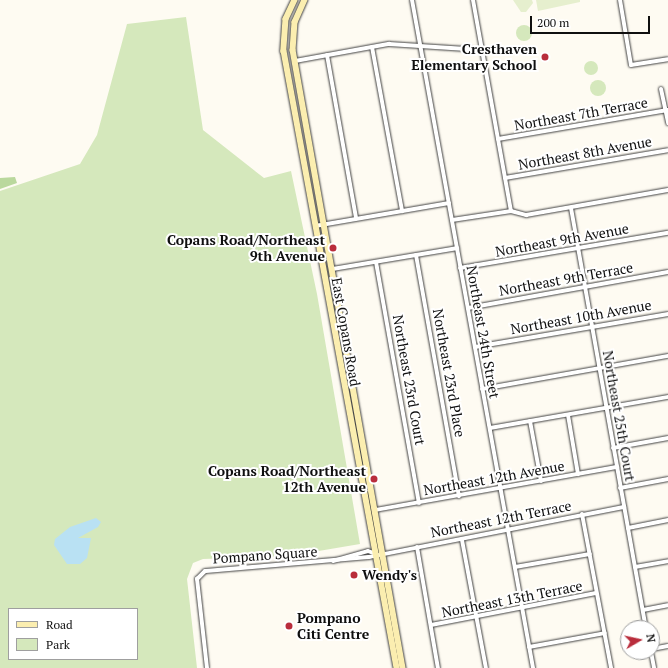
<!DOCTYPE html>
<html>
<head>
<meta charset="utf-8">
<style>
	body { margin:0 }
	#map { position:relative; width:668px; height:668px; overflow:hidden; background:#fefbf2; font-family:"PT Serif",serif }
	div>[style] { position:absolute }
	.green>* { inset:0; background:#d5e8bc }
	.round { border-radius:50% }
	.forest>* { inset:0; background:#bad89d }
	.pitch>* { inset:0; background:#e6efce }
	.water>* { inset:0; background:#b9e1f3 }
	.roads { filter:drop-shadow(0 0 1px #424242) drop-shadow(0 0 1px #424242) }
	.minor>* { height:4px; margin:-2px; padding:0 2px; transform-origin:2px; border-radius:2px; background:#fff }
	.secondary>* { height:5.5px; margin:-2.75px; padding:0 2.75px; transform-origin:2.75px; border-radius:2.75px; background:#fbeeb0 }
	.dots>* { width:11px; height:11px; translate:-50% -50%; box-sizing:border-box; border:2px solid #fff; border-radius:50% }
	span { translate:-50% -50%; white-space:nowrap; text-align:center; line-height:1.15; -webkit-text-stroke:4px #fff; paint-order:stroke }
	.poi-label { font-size:14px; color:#0f0f0f; font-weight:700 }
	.right { translate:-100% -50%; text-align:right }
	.left { translate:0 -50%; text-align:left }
	.street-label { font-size:14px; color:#0f0f0f }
	.legend { position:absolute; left:8px; top:608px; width:130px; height:52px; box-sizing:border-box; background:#fff; border:1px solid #9f9f9f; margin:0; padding:5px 7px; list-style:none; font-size:12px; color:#0f0f0f }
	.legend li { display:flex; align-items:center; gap:8px; height:20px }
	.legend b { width:20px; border:1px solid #9f9f9f }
	.north { position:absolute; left:620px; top:620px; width:40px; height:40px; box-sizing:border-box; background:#fff; border:1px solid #9f9f9f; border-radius:50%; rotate:81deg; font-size:11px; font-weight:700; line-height:16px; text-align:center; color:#0f0f0f }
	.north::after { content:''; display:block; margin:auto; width:14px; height:18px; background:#b92d3c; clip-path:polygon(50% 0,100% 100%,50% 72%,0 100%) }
	.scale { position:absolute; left:530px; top:16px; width:120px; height:18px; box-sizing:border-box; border:2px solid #0f0f0f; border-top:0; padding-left:5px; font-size:12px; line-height:14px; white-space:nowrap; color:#0f0f0f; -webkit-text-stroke:3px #fff; paint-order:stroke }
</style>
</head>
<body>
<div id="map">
	<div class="green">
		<div style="clip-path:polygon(evenodd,186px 17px,203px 130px,264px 178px,291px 171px,317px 294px,360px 544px,289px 556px,203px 559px,193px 563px,187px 579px,197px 668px,0 668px,0 191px,80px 164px,97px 135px,127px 24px,186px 17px,9px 609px,137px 609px,137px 659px,9px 659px,9px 609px)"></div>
		<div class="round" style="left:516px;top:25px;width:16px;height:16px"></div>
		<div class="round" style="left:584px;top:61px;width:14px;height:14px"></div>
		<div class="round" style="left:590px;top:80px;width:16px;height:16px"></div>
	</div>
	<div class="forest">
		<div style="clip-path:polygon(15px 177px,17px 183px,0 189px,0 178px)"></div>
	</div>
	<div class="pitch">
		<div style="clip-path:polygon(513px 0,532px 0,533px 3px,526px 12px,521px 12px)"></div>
		<div style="clip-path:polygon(536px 0,580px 0,580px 2px,538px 11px)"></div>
	</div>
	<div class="water">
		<div style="clip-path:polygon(96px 518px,101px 522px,98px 527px,78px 538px,91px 538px,87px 558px,80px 564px,67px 564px,54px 545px,55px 539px,70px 527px)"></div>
	</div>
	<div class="roads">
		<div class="minor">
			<div style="left:412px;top:0;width:679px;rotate:79.73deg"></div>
			<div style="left:473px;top:0;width:214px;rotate:79.8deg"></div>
			<div style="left:620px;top:0;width:66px;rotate:80.4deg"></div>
			<div style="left:631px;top:65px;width:37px;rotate:-9deg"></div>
			<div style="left:372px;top:47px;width:167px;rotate:79.6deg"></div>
			<div style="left:327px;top:55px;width:166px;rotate:79.9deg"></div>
			<div style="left:295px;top:61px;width:96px;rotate:-10.3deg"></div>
			<div style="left:389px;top:44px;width:93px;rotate:3.7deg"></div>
			<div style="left:661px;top:89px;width:35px;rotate:78deg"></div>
			<div style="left:498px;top:139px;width:172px;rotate:-9.7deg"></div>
			<div style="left:505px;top:178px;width:165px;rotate:-9.7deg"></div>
			<div style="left:571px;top:208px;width:427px;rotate:79.9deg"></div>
			<div style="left:452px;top:220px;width:60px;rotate:-8.7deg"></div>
			<div style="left:511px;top:211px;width:16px;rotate:15deg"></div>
			<div style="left:526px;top:215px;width:144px;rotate:-10deg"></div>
			<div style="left:315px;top:226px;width:136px;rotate:-9.7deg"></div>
			<div style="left:416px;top:255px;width:245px;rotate:79.9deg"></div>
			<div style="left:376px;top:262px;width:245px;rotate:79.9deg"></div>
			<div style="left:460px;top:268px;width:211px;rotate:-9.6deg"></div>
			<div style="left:333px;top:269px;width:126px;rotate:-9.6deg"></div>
			<div style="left:468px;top:308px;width:203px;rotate:-10.2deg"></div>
			<div style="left:475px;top:347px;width:196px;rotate:-9.7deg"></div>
			<div style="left:482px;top:389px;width:189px;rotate:-10.1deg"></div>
			<div style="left:568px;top:415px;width:60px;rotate:80.4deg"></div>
			<div style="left:530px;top:421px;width:61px;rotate:79.6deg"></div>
			<div style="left:490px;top:428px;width:181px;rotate:-9.9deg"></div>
			<div style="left:613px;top:448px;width:56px;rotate:-10.3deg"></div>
			<div style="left:620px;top:488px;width:49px;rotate:-10.6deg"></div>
			<div style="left:375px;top:510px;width:246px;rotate:-10.1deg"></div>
			<div style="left:582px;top:514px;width:157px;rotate:79.3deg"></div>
			<div style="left:628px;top:528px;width:41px;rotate:-11.3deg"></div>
			<div style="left:462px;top:540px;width:130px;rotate:79.4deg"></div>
			<div style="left:417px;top:547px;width:123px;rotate:80.2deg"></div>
			<div style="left:333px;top:561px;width:36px;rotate:-16deg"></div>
			<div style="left:368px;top:551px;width:9px;rotate:21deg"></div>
			<div style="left:515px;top:567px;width:76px;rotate:-9.8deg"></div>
			<div style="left:635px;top:567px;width:34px;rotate:-10deg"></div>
			<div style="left:643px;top:610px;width:25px;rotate:-11deg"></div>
			<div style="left:431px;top:625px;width:168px;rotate:-11deg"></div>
			<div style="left:529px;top:647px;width:77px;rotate:-10.4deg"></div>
			<div style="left:652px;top:649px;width:16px;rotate:-11deg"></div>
			<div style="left:651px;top:652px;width:16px;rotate:79deg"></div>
			<div style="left:207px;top:668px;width:90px;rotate:-96.4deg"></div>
			<div style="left:197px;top:579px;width:11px;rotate:-45deg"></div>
			<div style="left:205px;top:571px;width:165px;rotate:-4.9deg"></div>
			<div style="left:369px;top:557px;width:260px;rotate:-11.1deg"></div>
		</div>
		<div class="secondary">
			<div style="left:295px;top:0;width:21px;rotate:115deg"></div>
			<div style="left:286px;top:19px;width:32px;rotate:94deg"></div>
			<div style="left:284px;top:51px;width:627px;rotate:79.62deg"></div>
			<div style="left:305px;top:0;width:24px;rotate:114deg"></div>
			<div style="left:295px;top:22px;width:28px;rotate:94deg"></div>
			<div style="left:293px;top:50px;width:628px;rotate:79.91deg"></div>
		</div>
	</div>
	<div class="dots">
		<div style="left:545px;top:57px;background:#b92d3c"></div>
		<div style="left:333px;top:248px;background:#b92d3c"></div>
		<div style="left:374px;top:479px;background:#b92d3c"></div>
		<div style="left:354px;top:575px;background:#b92d3c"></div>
		<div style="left:289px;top:626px;background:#b92d3c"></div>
	</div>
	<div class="poi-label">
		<span class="right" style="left:537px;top:57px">Cresthaven<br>Elementary School</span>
		<span class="right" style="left:325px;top:248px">Copans Road/Northeast<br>9th Avenue</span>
		<span class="right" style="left:366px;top:479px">Copans Road/Northeast<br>12th Avenue</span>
		<span class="left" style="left:362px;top:575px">Wendy's</span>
		<span class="left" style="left:297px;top:626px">Pompano<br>Citi Centre</span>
	</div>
	<div class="street-label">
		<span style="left:581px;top:114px;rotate:-10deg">Northeast 7th Terrace</span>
		<span style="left:585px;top:153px;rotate:-10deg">Northeast 8th Avenue</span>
		<span style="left:562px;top:240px;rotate:-10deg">Northeast 9th Avenue</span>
		<span style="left:566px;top:279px;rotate:-10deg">Northeast 9th Terrace</span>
		<span style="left:581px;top:317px;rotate:-10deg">Northeast 10th Avenue</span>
		<span style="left:346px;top:332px;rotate:80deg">East Copans Road</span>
		<span style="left:483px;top:332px;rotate:80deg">Northeast 24th Street</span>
		<span style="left:449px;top:373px;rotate:80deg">Northeast 23rd Place</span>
		<span style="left:409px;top:380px;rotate:80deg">Northeast 23rd Court</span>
		<span style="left:619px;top:416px;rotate:80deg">Northeast 25th Court</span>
		<span style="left:494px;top:478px;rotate:-10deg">Northeast 12th Avenue</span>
		<span style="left:501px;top:519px;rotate:-11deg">Northeast 12th Terrace</span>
		<span style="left:265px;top:555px;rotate:-4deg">Pompano Square</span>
		<span style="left:512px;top:599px;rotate:-11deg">Northeast 13th Terrace</span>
	</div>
	<ul class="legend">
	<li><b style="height:5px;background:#fbeeb0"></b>Road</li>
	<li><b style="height:11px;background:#d5e8bc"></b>Park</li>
	</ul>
	<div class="north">N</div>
	<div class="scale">200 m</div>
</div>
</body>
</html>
